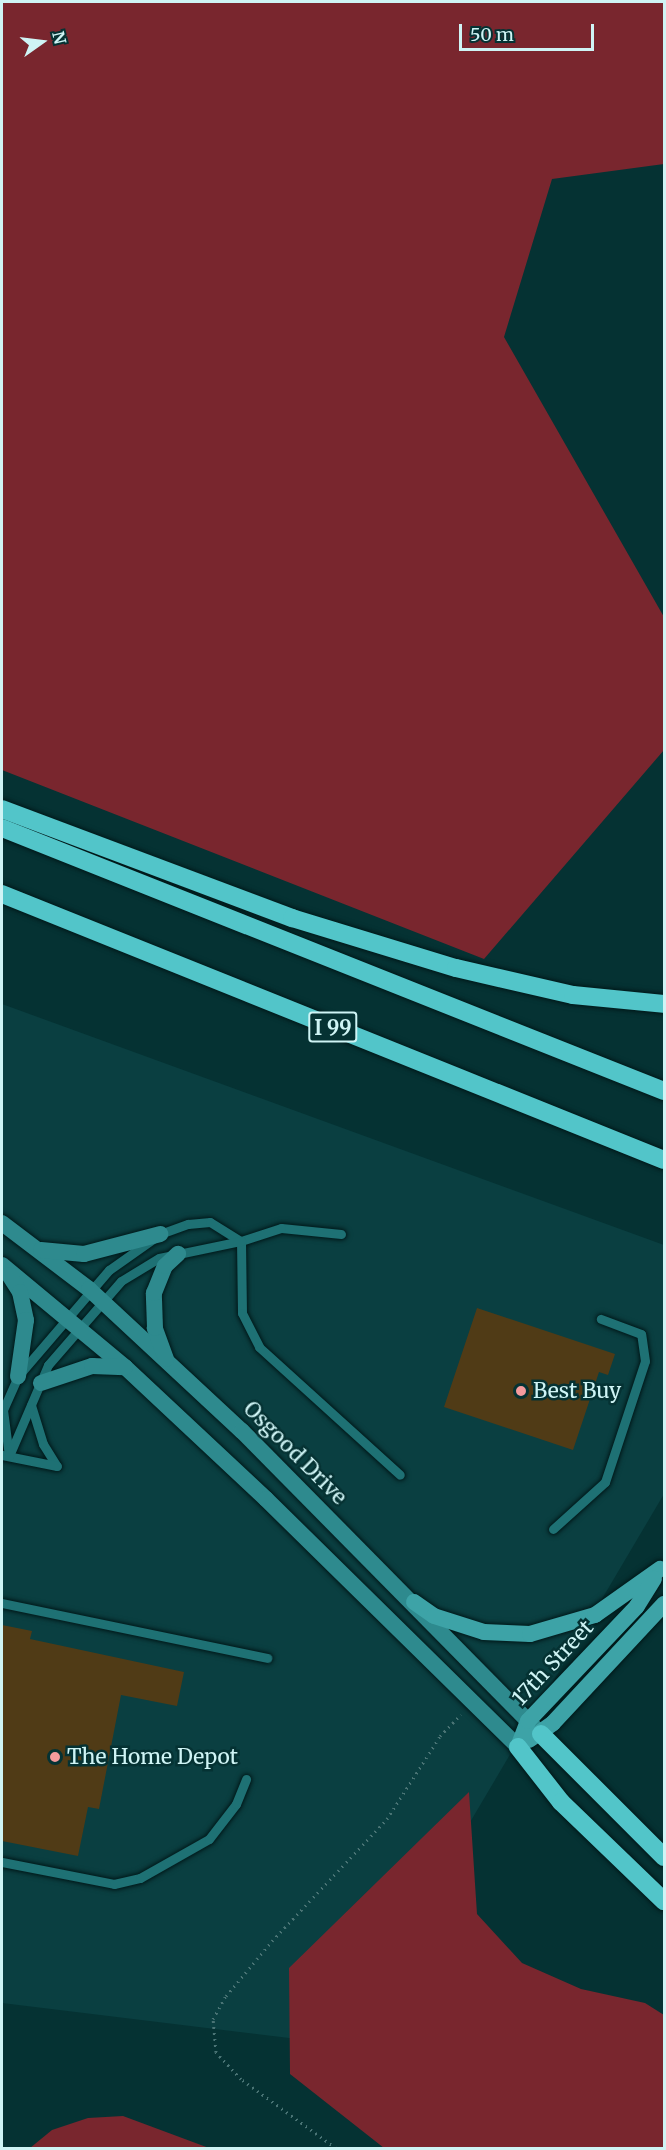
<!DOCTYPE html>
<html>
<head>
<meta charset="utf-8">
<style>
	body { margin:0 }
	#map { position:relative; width:666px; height:2150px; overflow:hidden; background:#053233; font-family:Merriweather,serif }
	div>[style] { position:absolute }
	.built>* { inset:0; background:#0a3f41 }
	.green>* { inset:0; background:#79262e }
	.building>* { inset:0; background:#503b16 }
	.path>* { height:3px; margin-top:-1.5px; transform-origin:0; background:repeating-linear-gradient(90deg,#4a7475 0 1.5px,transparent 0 6px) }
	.roads { filter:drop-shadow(0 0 2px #011819) drop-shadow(0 0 2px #011819) }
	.service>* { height:9px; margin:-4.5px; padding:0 4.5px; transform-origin:4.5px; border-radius:4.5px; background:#1e7174 }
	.secondary>* { height:16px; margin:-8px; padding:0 8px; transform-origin:8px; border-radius:8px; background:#2e8a8e }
	.primary>* { height:16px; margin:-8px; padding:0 8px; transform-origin:8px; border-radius:8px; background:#3da3a7 }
	.motorway>* { height:18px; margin:-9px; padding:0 9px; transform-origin:9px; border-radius:9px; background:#52c5c9 }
	.dots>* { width:16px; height:16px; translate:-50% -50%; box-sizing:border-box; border:3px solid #053233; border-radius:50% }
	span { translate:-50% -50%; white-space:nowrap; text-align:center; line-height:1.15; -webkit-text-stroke:5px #053233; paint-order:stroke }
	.shield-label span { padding:2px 4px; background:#053233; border:2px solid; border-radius:4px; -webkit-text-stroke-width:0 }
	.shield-label { font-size:20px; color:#cff4f5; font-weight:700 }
	.poi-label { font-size:21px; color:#cff4f5 }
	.left { translate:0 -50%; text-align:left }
	.street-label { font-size:21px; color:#cff4f5 }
	.frame { position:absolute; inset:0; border:3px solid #cff4f5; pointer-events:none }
	.north { position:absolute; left:12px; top:12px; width:60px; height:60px; -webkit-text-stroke:4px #053233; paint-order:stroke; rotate:76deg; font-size:16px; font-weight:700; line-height:24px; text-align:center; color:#cff4f5 }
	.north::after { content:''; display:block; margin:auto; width:21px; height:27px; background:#cff4f5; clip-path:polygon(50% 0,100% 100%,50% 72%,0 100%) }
	.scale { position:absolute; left:459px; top:24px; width:135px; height:27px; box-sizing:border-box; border:3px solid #cff4f5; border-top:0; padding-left:8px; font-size:18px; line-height:21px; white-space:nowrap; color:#cff4f5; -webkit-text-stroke:4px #053233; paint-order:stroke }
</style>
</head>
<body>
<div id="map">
	<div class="built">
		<div style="clip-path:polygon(2px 1004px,664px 1245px,664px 1494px,339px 2044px,2px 2003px)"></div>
	</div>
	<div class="green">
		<div style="clip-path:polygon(2px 2px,664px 2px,664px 164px,552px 179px,504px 337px,664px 617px,664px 750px,484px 959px,2px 770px)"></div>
		<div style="clip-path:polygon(469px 1792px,477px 1914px,522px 1963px,581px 1989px,645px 2003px,664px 2015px,664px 2148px,384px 2148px,290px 2074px,289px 1968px)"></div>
		<div style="clip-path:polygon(123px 2116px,209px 2148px,30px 2148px,52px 2130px,88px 2118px)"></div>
	</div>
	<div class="building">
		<div style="clip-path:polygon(477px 1308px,615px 1354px,608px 1375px,599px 1372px,573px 1450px,444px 1407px)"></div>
		<div style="clip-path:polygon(2px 1625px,32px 1631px,30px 1639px,184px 1672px,177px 1706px,121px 1695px,99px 1809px,88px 1807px,78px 1856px,2px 1841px)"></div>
	</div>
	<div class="path">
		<div style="left:336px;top:2148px;width:117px;rotate:-144deg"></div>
		<div style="left:241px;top:2079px;width:37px;rotate:-133deg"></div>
		<div style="left:216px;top:2052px;width:33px;rotate:-95deg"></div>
		<div style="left:213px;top:2019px;width:26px;rotate:-61deg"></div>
		<div style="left:226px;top:1996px;width:72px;rotate:-50.1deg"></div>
		<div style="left:272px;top:1941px;width:168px;rotate:-46.7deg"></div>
		<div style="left:387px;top:1819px;width:98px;rotate:-57.4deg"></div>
		<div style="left:440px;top:1736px;width:30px;rotate:-46deg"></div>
	</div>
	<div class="roads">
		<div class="service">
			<div style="left:341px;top:1234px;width:60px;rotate:-174.3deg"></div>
			<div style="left:281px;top:1228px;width:42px;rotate:162deg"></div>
			<div style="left:241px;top:1241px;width:72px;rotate:89.2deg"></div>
			<div style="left:242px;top:1313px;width:38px;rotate:63deg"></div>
			<div style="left:259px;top:1347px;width:190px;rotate:42.2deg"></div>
			<div style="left:31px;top:1405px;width:41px;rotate:72.9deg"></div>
			<div style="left:43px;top:1444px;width:26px;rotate:58deg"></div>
			<div style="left:2px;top:1455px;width:56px;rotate:11.3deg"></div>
			<div style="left:9px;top:1456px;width:46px;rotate:-97.4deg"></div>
			<div style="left:3px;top:1410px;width:37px;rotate:-66deg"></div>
			<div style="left:18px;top:1376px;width:140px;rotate:-49.4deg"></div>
			<div style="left:109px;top:1270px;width:62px;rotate:-35.2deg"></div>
			<div style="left:160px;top:1234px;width:30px;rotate:-20deg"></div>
			<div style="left:188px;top:1224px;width:22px;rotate:-5deg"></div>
			<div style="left:210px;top:1222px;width:36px;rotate:32deg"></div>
			<div style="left:9px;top:1456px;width:99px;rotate:-66.8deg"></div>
			<div style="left:48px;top:1365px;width:111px;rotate:-49deg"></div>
			<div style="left:121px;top:1281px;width:44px;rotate:-31.2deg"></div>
			<div style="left:159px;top:1258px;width:84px;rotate:-11.7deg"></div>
			<div style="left:553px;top:1529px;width:70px;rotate:-42.1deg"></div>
			<div style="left:605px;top:1482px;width:127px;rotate:-71.7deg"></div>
			<div style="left:645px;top:1361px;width:27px;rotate:-98deg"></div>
			<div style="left:641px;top:1334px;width:43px;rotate:-159.4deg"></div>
			<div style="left:2px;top:1603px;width:271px;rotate:11.7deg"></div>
			<div style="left:2px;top:1862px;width:114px;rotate:11.1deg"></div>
			<div style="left:114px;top:1884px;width:27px;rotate:-13deg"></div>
			<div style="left:140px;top:1878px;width:79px;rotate:-29.5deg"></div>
			<div style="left:209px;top:1839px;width:44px;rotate:-52.4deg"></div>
			<div style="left:236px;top:1804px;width:27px;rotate:-68deg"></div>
		</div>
		<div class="secondary">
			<div style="left:2px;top:1223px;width:109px;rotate:37.2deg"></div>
			<div style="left:89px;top:1289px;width:209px;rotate:42.9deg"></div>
			<div style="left:242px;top:1431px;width:421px;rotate:45.4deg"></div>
			<div style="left:41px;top:1250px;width:43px;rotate:5.3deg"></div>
			<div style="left:84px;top:1254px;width:79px;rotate:-14.7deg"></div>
			<div style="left:2px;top:1265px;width:160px;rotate:39.7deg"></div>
			<div style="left:125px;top:1367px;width:193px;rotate:43.1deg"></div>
			<div style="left:266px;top:1499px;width:354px;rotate:44.5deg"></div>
			<div style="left:9px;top:1275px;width:20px;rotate:57deg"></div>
			<div style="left:20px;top:1292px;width:29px;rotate:78deg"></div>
			<div style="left:26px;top:1320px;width:57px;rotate:98.1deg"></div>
			<div style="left:166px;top:1359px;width:33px;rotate:-110deg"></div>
			<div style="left:155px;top:1328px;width:35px;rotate:-92deg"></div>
			<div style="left:154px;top:1293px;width:29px;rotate:-68deg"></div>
			<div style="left:165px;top:1266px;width:18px;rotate:-43deg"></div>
			<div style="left:41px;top:1383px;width:54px;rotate:-18.4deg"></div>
			<div style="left:92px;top:1366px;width:33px;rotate:2deg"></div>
		</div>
		<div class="primary">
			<div style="left:414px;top:1602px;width:24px;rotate:35deg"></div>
			<div style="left:434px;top:1616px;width:52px;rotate:17.7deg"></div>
			<div style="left:484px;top:1632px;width:46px;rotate:2.5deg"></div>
			<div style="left:530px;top:1634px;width:68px;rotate:-16.3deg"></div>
			<div style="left:595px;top:1615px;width:80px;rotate:-35.3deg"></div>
			<div style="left:529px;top:1740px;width:29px;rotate:-35deg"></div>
			<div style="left:553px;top:1723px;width:163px;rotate:-47deg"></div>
			<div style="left:518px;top:1747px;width:28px;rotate:-69deg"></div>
			<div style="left:528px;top:1721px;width:158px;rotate:-46.5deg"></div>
			<div style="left:637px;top:1606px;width:32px;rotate:-58deg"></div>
		</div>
		<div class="motorway">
			<div style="left:2px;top:809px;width:310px;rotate:20.6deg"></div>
			<div style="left:292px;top:918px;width:171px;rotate:17deg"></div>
			<div style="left:456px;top:968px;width:120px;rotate:13deg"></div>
			<div style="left:573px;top:995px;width:91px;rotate:5.6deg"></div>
			<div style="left:2px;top:828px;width:712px;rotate:21.67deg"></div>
			<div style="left:2px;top:894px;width:713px;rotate:21.89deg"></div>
			<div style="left:541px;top:1734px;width:174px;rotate:45deg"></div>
			<div style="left:518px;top:1747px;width:70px;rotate:52deg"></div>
			<div style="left:561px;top:1802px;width:143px;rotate:43.9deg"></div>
		</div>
	</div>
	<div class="dots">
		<div style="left:521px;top:1391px;background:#f59b9d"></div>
		<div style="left:55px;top:1757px;background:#f59b9d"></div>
	</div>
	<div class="shield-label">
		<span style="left:333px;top:1027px">I 99</span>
	</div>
	<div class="poi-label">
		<span class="left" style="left:533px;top:1391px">Best Buy</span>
		<span class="left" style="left:67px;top:1757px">The Home Depot</span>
	</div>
	<div class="street-label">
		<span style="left:295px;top:1453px;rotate:45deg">Osgood Drive</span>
		<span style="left:553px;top:1663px;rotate:-47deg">17th Street</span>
	</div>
	<div class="frame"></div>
	<div class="north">N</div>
	<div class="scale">50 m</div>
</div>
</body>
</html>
